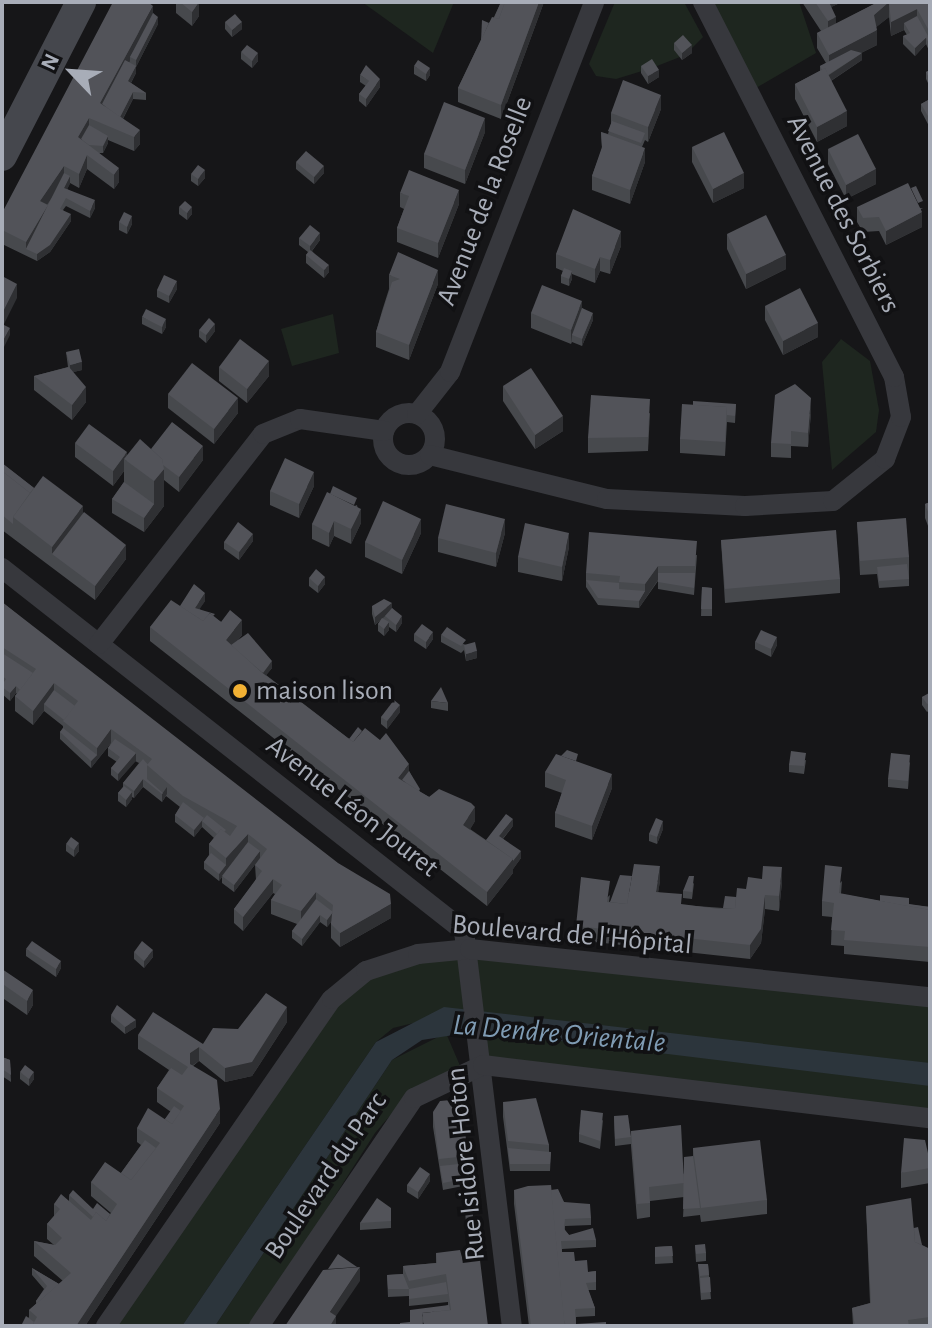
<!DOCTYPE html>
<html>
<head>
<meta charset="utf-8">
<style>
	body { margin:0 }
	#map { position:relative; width:932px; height:1328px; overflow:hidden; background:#161618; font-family:"Alegreya Sans",sans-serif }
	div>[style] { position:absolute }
	.green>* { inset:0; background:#1e261f }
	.water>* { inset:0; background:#2c353c }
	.street>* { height:20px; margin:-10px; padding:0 10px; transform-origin:10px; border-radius:10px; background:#37383d }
	.street>.ring { margin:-10px; padding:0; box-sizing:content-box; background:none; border:20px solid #37383d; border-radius:50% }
	.secondary>* { height:30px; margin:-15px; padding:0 15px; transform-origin:15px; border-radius:15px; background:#45474d }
	.wall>* { inset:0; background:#47494d }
	.shaded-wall>* { inset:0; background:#2f3033 }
	.building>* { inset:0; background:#525359 }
	.dots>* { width:22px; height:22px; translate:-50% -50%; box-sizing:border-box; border:4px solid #111113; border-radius:50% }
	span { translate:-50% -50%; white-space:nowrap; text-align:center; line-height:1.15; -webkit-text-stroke:7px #111113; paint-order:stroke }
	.street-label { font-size:28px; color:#a8adb8 }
	.poi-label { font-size:28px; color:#a8adb8 }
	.left { translate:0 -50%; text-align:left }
	.water-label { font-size:30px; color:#7f9bb3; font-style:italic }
	.frame { position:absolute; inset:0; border:4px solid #a8adb8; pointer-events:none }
	.north { position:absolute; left:32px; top:32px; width:80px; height:80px; -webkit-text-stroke:6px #111113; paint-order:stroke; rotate:295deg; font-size:22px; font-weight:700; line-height:32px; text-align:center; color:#a8adb8 }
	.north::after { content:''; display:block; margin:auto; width:28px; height:36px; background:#a8adb8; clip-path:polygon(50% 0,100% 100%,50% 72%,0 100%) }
</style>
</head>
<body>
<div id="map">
	<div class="green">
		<div style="clip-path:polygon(362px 2px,454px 2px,433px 53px)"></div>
		<div style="clip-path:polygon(615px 2px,684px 2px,703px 37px,685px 55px,652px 68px,616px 79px,596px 76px,589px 64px)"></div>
		<div style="clip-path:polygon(711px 2px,799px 2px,816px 53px,756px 88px)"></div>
		<div style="clip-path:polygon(333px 314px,339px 353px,292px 366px,281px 329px)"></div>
		<div style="clip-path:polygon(841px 339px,870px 361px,879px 410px,876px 432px,832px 470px,822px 362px)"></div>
		<div style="clip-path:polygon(418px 954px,930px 997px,930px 1118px,483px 1065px,476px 1008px,393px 1028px,376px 1042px,182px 1326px,107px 1326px,331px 999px)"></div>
		<div style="clip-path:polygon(446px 1033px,461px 1068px,412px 1090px,375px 1133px,252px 1326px,215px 1326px,392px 1060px)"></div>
	</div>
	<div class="water">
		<div style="clip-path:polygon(444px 1007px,930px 1063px,930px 1086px,479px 1031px,422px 1040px,392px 1060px,215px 1326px,182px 1326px,376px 1042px)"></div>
	</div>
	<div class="street">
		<div class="ring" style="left:383px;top:413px;width:32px;height:32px"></div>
		<div style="left:417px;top:414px;width:53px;rotate:-51.8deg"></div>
		<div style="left:450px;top:372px;width:397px;rotate:-68.7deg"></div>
		<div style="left:430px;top:455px;width:182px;rotate:14deg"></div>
		<div style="left:607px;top:499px;width:138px;rotate:2.9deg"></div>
		<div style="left:745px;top:506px;width:88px;rotate:-3.3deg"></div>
		<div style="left:833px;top:501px;width:67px;rotate:-38.9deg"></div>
		<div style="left:885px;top:459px;width:45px;rotate:-69.1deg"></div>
		<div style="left:901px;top:417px;width:41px;rotate:-99.9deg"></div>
		<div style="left:894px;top:377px;width:421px;rotate:-117deg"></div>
		<div style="left:2px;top:568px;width:588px;rotate:38.16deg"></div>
		<div style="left:464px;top:931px;width:398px;rotate:83.1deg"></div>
		<div style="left:99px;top:644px;width:266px;rotate:-52deg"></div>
		<div style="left:263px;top:434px;width:40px;rotate:-22deg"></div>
		<div style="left:300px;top:419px;width:85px;rotate:8.1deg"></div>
		<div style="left:106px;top:1326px;width:397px;rotate:-55.4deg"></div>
		<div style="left:332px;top:999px;width:44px;rotate:-39.5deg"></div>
		<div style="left:366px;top:971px;width:55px;rotate:-18.1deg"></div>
		<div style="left:418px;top:954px;width:52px;rotate:-5.5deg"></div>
		<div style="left:470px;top:949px;width:462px;rotate:6deg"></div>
		<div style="left:259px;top:1326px;width:276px;rotate:-55.8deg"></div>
		<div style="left:414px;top:1098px;width:76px;rotate:-25.6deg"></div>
		<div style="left:483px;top:1065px;width:450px;rotate:6.8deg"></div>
	</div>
	<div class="secondary">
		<div style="left:2px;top:156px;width:173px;rotate:-62.8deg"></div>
	</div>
	<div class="wall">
		<div style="clip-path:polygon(176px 2px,199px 2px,199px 16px,192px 26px,176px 13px)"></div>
		<div style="clip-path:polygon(501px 2px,544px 2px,501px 119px,458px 102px,458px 88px,489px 23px,494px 17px)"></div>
		<div style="clip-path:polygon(802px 2px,842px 2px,831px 7px,836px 24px,878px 2px,930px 2px,930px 53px,926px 44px,915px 56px,903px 44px,903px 36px,907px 35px,904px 30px,891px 36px,889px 17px,876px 27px,877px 45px,861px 53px,862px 60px,831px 81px,847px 126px,817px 142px,795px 99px,795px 84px,820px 71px,820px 66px,826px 63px,817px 48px,817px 33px,821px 31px)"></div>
		<div style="clip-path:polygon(153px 13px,158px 24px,136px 67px,136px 73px,131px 83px,146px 93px,146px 100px,133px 99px,123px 119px,140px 144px,134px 151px,108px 140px,108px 143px,103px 153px,99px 153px,119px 182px,114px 189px,87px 169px,79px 188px,70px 183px,67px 189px,95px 208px,90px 218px,66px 206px,63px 210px,71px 221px,50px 252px,37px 261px,2px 244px,2px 213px)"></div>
		<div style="clip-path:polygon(225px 22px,242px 29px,232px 37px,225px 29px)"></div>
		<div style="clip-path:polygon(674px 43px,692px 53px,682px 60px,674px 50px)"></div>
		<div style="clip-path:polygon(241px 52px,258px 61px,252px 68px,241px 59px)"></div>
		<div style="clip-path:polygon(414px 66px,430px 75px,426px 81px,414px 74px)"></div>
		<div style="clip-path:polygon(641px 66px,659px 77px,648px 84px,641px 73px)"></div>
		<div style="clip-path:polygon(930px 70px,930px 87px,926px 79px,926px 72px)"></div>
		<div style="clip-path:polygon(360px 75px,380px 87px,366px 107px,359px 101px,359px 94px,366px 86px,360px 82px)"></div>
		<div style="clip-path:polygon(930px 99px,930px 125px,929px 126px,921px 111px,921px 104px)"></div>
		<div style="clip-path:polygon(661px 109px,648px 142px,645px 140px,642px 147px,645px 162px,630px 204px,592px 190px,592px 176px,602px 149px,601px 132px,608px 134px,611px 124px,611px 113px)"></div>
		<div style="clip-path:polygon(485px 132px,465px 184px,424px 168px,424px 154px)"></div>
		<div style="clip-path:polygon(692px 147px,744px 188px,713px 203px,692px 162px)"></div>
		<div style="clip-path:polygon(828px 149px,876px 184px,846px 199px,828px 164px)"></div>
		<div style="clip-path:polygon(296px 162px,324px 173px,314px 184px,296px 169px)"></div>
		<div style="clip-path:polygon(191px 174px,205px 178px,198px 186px,191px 181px)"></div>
		<div style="clip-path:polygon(400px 193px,459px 204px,438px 258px,397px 242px,397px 228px,404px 209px,400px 207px)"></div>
		<div style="clip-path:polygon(179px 207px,192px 214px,187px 220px,179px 214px)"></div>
		<div style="clip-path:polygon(857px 207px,923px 208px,921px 209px,922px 227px,886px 245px,879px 231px,863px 232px,857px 222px)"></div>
		<div style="clip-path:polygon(119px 222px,132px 224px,127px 234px,119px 230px)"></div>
		<div style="clip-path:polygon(727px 234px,786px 269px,746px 289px,727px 249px)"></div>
		<div style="clip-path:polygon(299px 238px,320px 240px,312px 251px,329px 272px,324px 278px,306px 263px,306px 255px,308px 252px,299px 245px)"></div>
		<div style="clip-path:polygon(621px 246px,610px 274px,600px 271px,595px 283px,572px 274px,572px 279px,569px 286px,561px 283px,561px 276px,563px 271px,556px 268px,556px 254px)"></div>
		<div style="clip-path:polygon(389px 275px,438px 284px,409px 360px,376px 347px,376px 332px,382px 311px,389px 289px)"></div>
		<div style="clip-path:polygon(177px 289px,169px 303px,157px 297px,157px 290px)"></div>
		<div style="clip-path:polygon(765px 306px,818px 337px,783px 355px,765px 320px)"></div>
		<div style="clip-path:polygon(582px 308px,593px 320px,582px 346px,572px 342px,571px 344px,531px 328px,531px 313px)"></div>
		<div style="clip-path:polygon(142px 317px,166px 327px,162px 334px,142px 324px)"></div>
		<div style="clip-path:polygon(199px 330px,215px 331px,206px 343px,199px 337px)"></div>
		<div style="clip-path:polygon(66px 352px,82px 370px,73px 372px,86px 402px,72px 420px,34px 390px,34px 376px,68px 367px)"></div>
		<div style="clip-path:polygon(219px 367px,269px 376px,247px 403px,219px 381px)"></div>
		<div style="clip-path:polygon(503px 386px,563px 431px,535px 449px,503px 401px)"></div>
		<div style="clip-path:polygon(168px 394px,238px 413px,214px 444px,168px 408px)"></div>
		<div style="clip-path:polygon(736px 404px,735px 423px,727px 422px,725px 456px,680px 453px,680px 439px,693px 405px)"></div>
		<div style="clip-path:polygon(650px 413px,648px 451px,588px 453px,588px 438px)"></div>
		<div style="clip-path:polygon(811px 413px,808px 447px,791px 446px,791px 458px,771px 457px,771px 443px)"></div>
		<div style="clip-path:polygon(75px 443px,127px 455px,151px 449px,203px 460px,179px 492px,164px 480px,164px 506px,144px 532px,112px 513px,112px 499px,124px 482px,124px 471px,113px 486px,75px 457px)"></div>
		<div style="clip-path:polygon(2px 453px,4px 462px,3px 464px,34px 488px,83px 513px,126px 559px,95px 600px,2px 530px)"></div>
		<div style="clip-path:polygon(314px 486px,299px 518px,270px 505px,270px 491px)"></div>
		<div style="clip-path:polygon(930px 502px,930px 531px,925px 518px,925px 504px)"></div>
		<div style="clip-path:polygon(357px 505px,361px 523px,351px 544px,334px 536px,329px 547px,312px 539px,312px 524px)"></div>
		<div style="clip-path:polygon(857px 522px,909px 557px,909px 586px,879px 588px,877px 574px,860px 575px)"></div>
		<div style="clip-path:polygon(421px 533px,402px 574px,365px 557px,365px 542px)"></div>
		<div style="clip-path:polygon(505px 533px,496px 567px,438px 552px,438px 538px)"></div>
		<div style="clip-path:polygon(721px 540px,840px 579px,840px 593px,725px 603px)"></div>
		<div style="clip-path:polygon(253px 541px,239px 560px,224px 549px,224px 542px)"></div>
		<div style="clip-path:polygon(569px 547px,562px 581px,518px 572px,518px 557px)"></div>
		<div style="clip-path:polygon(697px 555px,694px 595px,658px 589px,658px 581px,639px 608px,598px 605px,586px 587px,586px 573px)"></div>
		<div style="clip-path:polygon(309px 578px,325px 584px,318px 593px,309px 586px)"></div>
		<div style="clip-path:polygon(702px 587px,712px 588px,712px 616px,701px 616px)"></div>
		<div style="clip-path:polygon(205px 601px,199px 609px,215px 618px,242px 635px,238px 640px,272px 668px,266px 675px,348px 738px,409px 771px,420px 792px,475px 821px,470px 829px,486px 840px,513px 826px,503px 839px,521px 858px,513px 869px,513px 873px,487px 906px,150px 641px,150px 627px,180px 606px)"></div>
		<div style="clip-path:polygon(2px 602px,391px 918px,340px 947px,331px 938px,331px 922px,327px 927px,320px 922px,302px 946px,292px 938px,292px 931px,297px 924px,271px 914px,271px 900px,275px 894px,273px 893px,243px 931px,234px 923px,234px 909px,256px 880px,255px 865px,260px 858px,234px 892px,222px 883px,222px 877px,219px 881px,204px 869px,204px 862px,209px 855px,209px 844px,214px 838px,202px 827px,194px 837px,175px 822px,175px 815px,180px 807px,166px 796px,162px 802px,143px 787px,134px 798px,132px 797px,132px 799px,126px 807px,118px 801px,118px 793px,123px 787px,123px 783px,139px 763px,135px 761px,118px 781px,111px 775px,111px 768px,117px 762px,108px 756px,108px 748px,111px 743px,91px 768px,60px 739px,60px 732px,63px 728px,63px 726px,44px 711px,33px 725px,15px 711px,15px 696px,17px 694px,16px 693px,10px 701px,2px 694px)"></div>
		<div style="clip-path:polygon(372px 606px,392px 608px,402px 623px,396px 632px,389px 627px,389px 630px,384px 636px,378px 631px,378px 624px,381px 620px,375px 625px,372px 614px)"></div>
		<div style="clip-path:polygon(414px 634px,433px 639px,426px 649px,414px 641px)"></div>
		<div style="clip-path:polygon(441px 635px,466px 645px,477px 658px,466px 661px,464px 650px,461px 653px,441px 642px)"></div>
		<div style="clip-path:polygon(755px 642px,777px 645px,771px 657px,755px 649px)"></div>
		<div style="clip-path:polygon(930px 694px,930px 710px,927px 712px,922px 705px,922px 697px)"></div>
		<div style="clip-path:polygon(431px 701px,448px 703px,448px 711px,431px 708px)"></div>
		<div style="clip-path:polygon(400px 712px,387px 729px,381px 724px,381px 717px)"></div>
		<div style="clip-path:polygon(806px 760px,804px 774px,789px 772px,789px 765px)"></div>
		<div style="clip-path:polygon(578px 762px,612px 788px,592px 840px,555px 827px,555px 813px,562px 793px,545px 787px,545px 772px)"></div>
		<div style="clip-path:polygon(910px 762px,908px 789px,888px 787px,888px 779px)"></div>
		<div style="clip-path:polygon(663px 829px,657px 844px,649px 841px,649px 834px)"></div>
		<div style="clip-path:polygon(66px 844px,79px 851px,74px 857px,66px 851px)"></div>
		<div style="clip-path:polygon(660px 881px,658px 892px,682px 905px,723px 908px,746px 889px,782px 882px,779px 911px,765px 909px,761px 943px,750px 959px,576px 940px,576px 926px,610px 895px,609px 902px)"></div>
		<div style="clip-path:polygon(842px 881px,841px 894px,880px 901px,930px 907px,930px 962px,844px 954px,844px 946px,831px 945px,832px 917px,822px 916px,822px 901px)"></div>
		<div style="clip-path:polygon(694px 883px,692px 899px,683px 898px,683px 891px)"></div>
		<div style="clip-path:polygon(26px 949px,61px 968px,56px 977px,26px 956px)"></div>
		<div style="clip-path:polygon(134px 952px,153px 957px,144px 968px,134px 959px)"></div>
		<div style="clip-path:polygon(2px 969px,33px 1005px,27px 1015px,4px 999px,2px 1002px)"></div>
		<div style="clip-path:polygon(111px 1015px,136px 1027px,125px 1034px,111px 1022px)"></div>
		<div style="clip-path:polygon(287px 1022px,252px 1076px,225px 1082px,199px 1061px,193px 1066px,220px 1123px,85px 1326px,21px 1326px,29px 1317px,29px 1310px,36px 1304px,36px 1301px,44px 1289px,32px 1275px,32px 1268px,59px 1284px,63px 1281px,34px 1256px,34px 1241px,54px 1245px,47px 1239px,47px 1224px,54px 1216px,54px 1204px,69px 1201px,69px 1195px,93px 1209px,110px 1214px,111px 1213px,91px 1196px,91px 1182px,121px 1173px,141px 1145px,137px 1142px,137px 1128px,165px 1119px,171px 1112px,157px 1102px,157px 1088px,169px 1070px,138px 1049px,138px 1035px,203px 1044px,238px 1029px)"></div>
		<div style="clip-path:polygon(2px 1057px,10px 1060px,11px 1082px,2px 1076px)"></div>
		<div style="clip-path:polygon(20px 1072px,34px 1079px,29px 1086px,20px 1079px)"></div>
		<div style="clip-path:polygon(503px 1102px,549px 1145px,549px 1152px,551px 1152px,550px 1171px,510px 1171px,503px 1117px)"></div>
		<div style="clip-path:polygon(433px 1112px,468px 1156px,473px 1223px,466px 1224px,463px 1186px,443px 1190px,433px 1127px)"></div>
		<div style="clip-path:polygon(614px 1116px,631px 1137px,631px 1144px,615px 1146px)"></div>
		<div style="clip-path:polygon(603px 1120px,600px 1149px,579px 1142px,579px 1134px)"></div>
		<div style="clip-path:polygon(631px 1131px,684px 1174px,693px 1156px,693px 1148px,767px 1200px,767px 1214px,701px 1222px,700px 1215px,683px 1217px,684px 1197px,650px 1201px,650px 1217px,637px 1219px,631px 1146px)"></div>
		<div style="clip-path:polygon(930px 1162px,930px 1183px,901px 1188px,901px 1173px)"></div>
		<div style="clip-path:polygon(430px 1181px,418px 1199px,407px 1192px,407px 1185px)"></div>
		<div style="clip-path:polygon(514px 1190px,551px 1190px,564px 1202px,591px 1218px,591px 1225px,565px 1226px,565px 1230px,569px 1235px,596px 1240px,596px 1247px,562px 1249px,562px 1252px,588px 1272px,596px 1271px,596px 1290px,588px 1290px,595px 1308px,595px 1316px,576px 1317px,576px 1324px,606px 1326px,529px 1326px,514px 1204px)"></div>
		<div style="clip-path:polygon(866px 1206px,914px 1228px,922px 1245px,930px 1249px,930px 1326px,853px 1326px,852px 1308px,870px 1303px)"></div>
		<div style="clip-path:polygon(391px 1208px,391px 1228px,360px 1230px,360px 1223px)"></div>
		<div style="clip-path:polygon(695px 1245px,706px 1253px,706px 1261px,696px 1262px)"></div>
		<div style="clip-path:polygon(672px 1246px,673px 1263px,655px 1264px,655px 1247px)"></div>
		<div style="clip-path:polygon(436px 1253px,463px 1261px,488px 1326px,410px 1322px,448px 1305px,448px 1300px,448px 1302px,409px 1306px,409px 1296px,388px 1297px,387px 1275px,403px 1274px,403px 1266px,436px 1263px)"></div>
		<div style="clip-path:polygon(698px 1264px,708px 1264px,711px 1299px,701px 1300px)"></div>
	</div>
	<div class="shaded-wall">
		<div style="clip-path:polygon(199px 2px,199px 16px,192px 26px,192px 12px)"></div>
		<div style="clip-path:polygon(539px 2px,544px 2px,501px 119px,501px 105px)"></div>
		<div style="clip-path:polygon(823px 2px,842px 2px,823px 11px)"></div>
		<div style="clip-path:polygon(889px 2px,889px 17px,874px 29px,874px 15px)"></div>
		<div style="clip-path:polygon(153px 6px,153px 20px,130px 57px,130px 61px,103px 111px,100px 103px)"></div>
		<div style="clip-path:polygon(917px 9px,917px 24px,904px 23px,904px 30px,891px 36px,891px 22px)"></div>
		<div style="clip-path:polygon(158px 17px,158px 24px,136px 67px,136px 60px)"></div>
		<div style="clip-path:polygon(836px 17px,836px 38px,828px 42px,828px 21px)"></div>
		<div style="clip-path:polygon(242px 22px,242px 29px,232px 37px,232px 30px)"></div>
		<div style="clip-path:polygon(877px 30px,877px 45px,829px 69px,829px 55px)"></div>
		<div style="clip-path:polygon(926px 37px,926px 44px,915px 56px,915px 48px)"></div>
		<div style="clip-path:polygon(692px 45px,692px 53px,682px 60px,682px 53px)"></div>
		<div style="clip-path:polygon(258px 53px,258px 61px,252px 68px,252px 61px)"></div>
		<div style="clip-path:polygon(862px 53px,862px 60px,826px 84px,826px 77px)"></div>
		<div style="clip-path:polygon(136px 66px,136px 73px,128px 88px,128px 81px)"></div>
		<div style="clip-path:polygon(430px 68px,430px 75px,426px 81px,426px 74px)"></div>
		<div style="clip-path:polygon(659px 70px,659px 77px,648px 84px,648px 76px)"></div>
		<div style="clip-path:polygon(380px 79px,380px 87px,366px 107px,366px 99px)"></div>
		<div style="clip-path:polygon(133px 92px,133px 99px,118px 128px,118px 121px)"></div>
		<div style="clip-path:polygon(661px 95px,661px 109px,648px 142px,648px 127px)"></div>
		<div style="clip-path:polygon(847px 111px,847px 126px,817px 142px,817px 127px)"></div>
		<div style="clip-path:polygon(89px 118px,89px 132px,78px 144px,78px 137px)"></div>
		<div style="clip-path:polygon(485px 118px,485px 132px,465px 184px,465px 170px)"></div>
		<div style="clip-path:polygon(140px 130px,140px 144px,134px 151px,134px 137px)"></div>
		<div style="clip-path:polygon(108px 136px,108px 143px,103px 153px,103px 146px)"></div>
		<div style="clip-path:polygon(645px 148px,645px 162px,630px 204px,630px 190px)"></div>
		<div style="clip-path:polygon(87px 155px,87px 169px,79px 188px,79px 174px)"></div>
		<div style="clip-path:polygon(64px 166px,64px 180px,40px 215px,40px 201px)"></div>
		<div style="clip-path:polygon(324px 166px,324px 173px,314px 184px,314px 177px)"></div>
		<div style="clip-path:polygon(119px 168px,119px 182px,114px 189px,114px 175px)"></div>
		<div style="clip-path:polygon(876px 169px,876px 184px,846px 199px,846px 185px)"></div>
		<div style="clip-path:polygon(205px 170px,205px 178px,198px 186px,198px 179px)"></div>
		<div style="clip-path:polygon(744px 173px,744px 188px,713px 203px,713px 189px)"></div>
		<div style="clip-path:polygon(70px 176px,70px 184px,64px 195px,64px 188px)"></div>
		<div style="clip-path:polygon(459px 190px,459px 204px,438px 258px,438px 243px)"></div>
		<div style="clip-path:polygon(95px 200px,95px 208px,90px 218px,90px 211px)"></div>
		<div style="clip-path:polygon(48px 205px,26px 249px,26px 242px)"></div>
		<div style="clip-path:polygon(192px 207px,192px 214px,187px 220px,187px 213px)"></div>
		<div style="clip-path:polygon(922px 212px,922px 227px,886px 245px,886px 231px)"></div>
		<div style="clip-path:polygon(71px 214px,71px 221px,50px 252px,37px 261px,37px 254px)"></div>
		<div style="clip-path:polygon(132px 216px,132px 224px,127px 234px,127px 227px)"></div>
		<div style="clip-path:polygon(621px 231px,621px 246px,610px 274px,610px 260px)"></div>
		<div style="clip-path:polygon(320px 233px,320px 240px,310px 253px,310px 246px)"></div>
		<div style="clip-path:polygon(786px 255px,786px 269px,746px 289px,746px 274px)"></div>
		<div style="clip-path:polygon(600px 257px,600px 271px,595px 283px,595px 269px)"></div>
		<div style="clip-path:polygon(329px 265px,329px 272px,324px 278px,324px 270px)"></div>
		<div style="clip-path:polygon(438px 270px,438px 284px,409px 360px,409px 345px)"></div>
		<div style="clip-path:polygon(572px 271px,572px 279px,569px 286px,569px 279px)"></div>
		<div style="clip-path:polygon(177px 281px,177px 289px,169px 303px,169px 296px)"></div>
		<div style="clip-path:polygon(17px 284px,17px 298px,2px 328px,2px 314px)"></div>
		<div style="clip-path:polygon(582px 301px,582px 316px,572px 335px,571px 344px,571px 330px)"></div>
		<div style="clip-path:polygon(593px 313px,593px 320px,582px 346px,582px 339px)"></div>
		<div style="clip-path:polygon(166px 319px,166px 327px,162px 334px,162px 327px)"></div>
		<div style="clip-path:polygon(818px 323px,818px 337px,783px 355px,783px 341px)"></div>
		<div style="clip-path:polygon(215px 324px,215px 331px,206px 343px,206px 335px)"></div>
		<div style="clip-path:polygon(10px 328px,10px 335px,4px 347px,4px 339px)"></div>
		<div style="clip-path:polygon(269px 361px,269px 376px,247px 403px,247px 389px)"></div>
		<div style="clip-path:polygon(82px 362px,82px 370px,70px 373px,70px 365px)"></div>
		<div style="clip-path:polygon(86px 387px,86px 402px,72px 420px,72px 405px)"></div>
		<div style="clip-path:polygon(238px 398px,238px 413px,214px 444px,214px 429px)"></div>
		<div style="clip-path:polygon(811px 398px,811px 413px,808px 447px,808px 433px)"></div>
		<div style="clip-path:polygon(563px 416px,563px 431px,535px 449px,535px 435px)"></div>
		<div style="clip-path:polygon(203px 446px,203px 460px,179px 492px,179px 477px)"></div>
		<div style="clip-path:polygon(127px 452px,127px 461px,124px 459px,124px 471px,113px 486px,113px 471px)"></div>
		<div style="clip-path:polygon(164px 469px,164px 506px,144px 532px,144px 518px,154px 504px,154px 481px)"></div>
		<div style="clip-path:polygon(314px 472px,314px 486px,299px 518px,299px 504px)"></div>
		<div style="clip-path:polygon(83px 506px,83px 527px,52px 554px,52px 568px,52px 547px)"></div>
		<div style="clip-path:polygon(361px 509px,361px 523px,351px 544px,351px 529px)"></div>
		<div style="clip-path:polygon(421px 519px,421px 533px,402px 574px,402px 560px)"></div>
		<div style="clip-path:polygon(505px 519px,505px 533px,496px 567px,496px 553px)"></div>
		<div style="clip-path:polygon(334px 521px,334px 536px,329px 547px,329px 533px)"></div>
		<div style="clip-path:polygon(569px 533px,569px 547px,562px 581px,562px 567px)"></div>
		<div style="clip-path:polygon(253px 534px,253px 541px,239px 560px,239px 552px)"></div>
		<div style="clip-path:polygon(126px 545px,126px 559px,95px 600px,95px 586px)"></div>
		<div style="clip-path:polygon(658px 566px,658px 580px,639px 608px,639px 601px,645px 591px,645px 584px)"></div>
		<div style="clip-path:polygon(325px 577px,325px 584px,318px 593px,318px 586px)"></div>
		<div style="clip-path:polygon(205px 593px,205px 601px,195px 616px,195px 608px)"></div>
		<div style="clip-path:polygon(392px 603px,392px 610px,375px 625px,375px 617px)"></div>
		<div style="clip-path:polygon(402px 616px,402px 623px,396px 632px,396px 625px)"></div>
		<div style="clip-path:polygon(242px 620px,242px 635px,230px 650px,226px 640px)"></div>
		<div style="clip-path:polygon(389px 622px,389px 630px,384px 636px,384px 629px)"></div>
		<div style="clip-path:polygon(433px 632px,433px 639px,426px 649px,426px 642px)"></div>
		<div style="clip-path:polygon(777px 637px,777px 645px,771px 657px,771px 649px)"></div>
		<div style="clip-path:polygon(477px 651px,477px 658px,466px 661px,466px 654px)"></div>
		<div style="clip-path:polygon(272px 661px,272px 668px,260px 683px,260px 675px)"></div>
		<div style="clip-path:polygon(54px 683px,54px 698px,44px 704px,44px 711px,33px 725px,33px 711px)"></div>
		<div style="clip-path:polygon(16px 686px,16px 693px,10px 701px,10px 693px)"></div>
		<div style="clip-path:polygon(400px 705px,400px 712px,387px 729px,387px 721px)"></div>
		<div style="clip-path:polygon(111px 729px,111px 743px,91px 768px,91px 761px,97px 755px,97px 748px)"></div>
		<div style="clip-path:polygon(136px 753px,136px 761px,118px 781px,118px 774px)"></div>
		<div style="clip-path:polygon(409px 764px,409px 778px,404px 784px,398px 778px)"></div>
		<div style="clip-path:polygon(612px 774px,612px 788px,592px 840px,592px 826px)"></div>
		<div style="clip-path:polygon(143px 779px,143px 787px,134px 798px,134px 791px)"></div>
		<div style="clip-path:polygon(167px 787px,167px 794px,162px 802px,162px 794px)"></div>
		<div style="clip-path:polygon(132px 792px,132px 799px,126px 807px,126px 800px)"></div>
		<div style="clip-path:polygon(475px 807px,475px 821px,467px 835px,463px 825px)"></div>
		<div style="clip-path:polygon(204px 818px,202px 821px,202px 827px,194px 837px,194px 830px)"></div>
		<div style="clip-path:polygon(513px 819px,513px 826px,499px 843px,499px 836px)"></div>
		<div style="clip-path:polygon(663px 821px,663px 829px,657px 844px,657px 837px)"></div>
		<div style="clip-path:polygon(248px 834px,248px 849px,226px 872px,219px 881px,219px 874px,226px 865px,226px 858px)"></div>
		<div style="clip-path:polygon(79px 843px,79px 851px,74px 857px,74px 850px)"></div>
		<div style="clip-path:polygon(260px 851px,260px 858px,234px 892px,234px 885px)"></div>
		<div style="clip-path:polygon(521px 851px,521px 858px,513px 869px,513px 873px,487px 906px,487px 892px,513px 859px)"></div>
		<div style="clip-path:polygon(660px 866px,660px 881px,656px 906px,656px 892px)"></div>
		<div style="clip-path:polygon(782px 867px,782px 882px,779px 911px,779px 896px)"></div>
		<div style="clip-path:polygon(273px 879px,273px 893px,243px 931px,243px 917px)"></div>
		<div style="clip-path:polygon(316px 892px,316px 906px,301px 925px,301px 911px)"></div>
		<div style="clip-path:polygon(765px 895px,765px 909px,761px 943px,750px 959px,750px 945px)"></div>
		<div style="clip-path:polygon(391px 904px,391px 918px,340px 947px,340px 933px)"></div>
		<div style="clip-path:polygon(333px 912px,333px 920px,327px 927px,327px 920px)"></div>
		<div style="clip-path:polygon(320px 915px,320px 922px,302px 946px,302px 939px)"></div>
		<div style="clip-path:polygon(153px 950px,153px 957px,144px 968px,144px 961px)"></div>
		<div style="clip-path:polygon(61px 961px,61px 968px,56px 977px,56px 969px)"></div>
		<div style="clip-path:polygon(4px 985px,4px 999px,2px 1002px,2px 987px)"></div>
		<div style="clip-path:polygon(33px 990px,33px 1005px,27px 1015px,27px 1001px)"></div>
		<div style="clip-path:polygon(287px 1007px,287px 1022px,252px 1076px,225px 1082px,225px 1068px)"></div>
		<div style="clip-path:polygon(136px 1020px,136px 1027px,125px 1034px,125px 1027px)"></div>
		<div style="clip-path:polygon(199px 1047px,199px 1061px,190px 1067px,190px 1053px)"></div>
		<div style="clip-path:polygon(34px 1072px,34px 1079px,29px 1086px,29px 1079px)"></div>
		<div style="clip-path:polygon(220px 1109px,220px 1123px,85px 1326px,76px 1326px)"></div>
		<div style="clip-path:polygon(430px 1174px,430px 1181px,418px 1199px,418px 1192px)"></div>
		<div style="clip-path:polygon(360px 1267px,360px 1281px,334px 1319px,336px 1316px,336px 1326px,330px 1326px,330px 1312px)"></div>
	</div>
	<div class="building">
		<div style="clip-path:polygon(113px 2px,148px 2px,153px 6px,100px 103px,140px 130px,134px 137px,89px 118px,78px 137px,119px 168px,114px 175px,87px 155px,79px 174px,64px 166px,40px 201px,48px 205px,26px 242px,2px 230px,2px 213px)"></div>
		<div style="clip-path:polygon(180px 2px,199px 2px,192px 12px)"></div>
		<div style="clip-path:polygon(501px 2px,505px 2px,499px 19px,494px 18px)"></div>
		<div style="clip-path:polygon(505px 2px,539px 2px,501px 105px,458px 88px,492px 17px,499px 19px)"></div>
		<div style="clip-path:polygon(815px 2px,829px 2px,836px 17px,828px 21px)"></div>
		<div style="clip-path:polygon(878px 2px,930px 2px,930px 28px,928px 29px,917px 9px,891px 22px,889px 2px,874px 15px,877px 30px,829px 55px,817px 33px)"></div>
		<div style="clip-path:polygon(153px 13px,158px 17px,136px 60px,130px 57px)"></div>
		<div style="clip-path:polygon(235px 14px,242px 22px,232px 30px,225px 22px)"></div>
		<div style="clip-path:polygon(917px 16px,928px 36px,915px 48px,903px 36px,910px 33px,904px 23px)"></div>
		<div style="clip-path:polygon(482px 20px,489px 23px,481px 41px)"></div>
		<div style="clip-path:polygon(683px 35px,692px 45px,682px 53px,674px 43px)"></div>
		<div style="clip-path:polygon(930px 35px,930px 46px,926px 37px)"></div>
		<div style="clip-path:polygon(247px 45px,258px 53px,252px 61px,241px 52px)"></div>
		<div style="clip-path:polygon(851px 50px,862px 53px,828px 75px,825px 68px,822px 70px,820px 66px)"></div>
		<div style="clip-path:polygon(652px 59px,659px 70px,648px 76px,641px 66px)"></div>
		<div style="clip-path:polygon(125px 60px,136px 66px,128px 81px,146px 93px,133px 92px,120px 117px,102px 104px)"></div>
		<div style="clip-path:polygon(418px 60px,430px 68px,426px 74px,414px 66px)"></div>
		<div style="clip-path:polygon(366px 65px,380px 79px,366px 99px,359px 94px,369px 81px,360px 75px)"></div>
		<div style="clip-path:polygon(825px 68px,847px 111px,817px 127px,795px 84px)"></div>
		<div style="clip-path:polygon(930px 70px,930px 80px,926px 72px)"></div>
		<div style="clip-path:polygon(623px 80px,661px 95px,648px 127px,611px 113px)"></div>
		<div style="clip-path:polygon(930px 99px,930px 118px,929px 118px,921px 104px)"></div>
		<div style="clip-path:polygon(444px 102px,485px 118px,465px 170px,424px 154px)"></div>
		<div style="clip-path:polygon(612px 121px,645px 133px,641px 143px,608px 131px)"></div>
		<div style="clip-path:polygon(89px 125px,108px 136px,103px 146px,89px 145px,81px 139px)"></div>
		<div style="clip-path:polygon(601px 132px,645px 148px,630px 190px,592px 176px,602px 147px)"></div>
		<div style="clip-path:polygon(724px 132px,744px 173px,713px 189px,692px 147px)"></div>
		<div style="clip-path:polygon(858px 134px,876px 169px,846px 185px,828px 149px)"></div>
		<div style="clip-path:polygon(306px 151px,324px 166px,314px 177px,296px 162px)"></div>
		<div style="clip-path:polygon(198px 165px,205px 170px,198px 179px,191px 174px)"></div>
		<div style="clip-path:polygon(409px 170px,459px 190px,438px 243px,397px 228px,409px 196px,400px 193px)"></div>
		<div style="clip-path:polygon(64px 173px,70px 176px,64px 188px,95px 200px,90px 211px,66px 198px,60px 209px,71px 214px,50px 245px,37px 254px,26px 249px)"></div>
		<div style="clip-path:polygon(908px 183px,922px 212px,886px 231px,879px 217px,863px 218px,857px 207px)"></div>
		<div style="clip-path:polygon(916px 186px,923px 201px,918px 203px,911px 188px)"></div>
		<div style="clip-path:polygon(185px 201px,192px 207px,187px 213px,179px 207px)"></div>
		<div style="clip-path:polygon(573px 209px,621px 231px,610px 260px,600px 257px,595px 269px,556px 254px)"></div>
		<div style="clip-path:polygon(124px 212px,132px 216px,127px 227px,119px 222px)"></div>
		<div style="clip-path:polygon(766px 215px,786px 255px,746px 274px,727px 234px)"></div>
		<div style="clip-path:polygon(310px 225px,320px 233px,310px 246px,299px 238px)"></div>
		<div style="clip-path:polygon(310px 250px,329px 265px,324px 270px,306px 255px)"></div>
		<div style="clip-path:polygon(398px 252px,438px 270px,409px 345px,376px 332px,392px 282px,400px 279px,389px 275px)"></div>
		<div style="clip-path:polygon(564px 268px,572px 271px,569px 279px,561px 276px)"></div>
		<div style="clip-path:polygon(164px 275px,177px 281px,169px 296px,157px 290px)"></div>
		<div style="clip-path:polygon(2px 276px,17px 284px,2px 314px)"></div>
		<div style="clip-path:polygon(542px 285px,582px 301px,571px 330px,531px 313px)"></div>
		<div style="clip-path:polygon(800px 288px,818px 323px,783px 341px,765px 306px)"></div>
		<div style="clip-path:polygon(582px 308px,593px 313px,582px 339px,572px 335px)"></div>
		<div style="clip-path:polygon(146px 309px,166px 319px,162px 327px,142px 317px)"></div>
		<div style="clip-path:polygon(209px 318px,215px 324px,206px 335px,199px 330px)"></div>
		<div style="clip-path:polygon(2px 324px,10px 328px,4px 339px,2px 338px)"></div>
		<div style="clip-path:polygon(240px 339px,269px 361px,247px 389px,219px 367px)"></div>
		<div style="clip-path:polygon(79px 349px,82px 362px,70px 365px,66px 352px)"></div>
		<div style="clip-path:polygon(192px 363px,238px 398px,214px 429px,168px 394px)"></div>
		<div style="clip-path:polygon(69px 367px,86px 387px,72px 405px,34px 376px)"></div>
		<div style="clip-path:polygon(531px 368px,563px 416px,535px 435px,503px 386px)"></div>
		<div style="clip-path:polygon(795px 384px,811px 398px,808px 433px,791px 431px,791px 444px,771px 443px,775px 395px)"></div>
		<div style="clip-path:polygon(591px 395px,650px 399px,648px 437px,588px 438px)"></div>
		<div style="clip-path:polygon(693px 401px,736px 404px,735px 416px,727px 415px,727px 407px,693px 405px)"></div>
		<div style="clip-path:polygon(682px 404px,727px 407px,725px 442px,680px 439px)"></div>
		<div style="clip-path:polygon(172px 422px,203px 446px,179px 477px,163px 465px,162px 459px,151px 449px)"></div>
		<div style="clip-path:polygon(89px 424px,127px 452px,113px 471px,75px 443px)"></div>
		<div style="clip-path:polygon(140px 439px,162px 459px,164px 469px,154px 481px,124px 459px)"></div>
		<div style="clip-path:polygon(285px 458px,314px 472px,299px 504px,270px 491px)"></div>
		<div style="clip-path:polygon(2px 463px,34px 488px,30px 493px,2px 471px)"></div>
		<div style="clip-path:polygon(2px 471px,30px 493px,13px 517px,13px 524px,2px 515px)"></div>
		<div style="clip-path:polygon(43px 476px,83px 506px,52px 547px,13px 517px)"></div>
		<div style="clip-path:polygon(124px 482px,154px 504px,144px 518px,112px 499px)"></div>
		<div style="clip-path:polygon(333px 486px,357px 498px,354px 505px,330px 494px)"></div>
		<div style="clip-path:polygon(327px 492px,361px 509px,351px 529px,334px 521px,329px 533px,312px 524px)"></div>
		<div style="clip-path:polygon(383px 501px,421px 519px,402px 560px,365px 542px)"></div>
		<div style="clip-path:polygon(930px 502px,930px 517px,925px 504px)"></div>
		<div style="clip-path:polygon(446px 504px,505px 519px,496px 553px,438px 538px)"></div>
		<div style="clip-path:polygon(84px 512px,126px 545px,95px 586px,52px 554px)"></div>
		<div style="clip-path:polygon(906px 518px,909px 557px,860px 561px,857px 522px)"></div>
		<div style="clip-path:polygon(238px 522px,253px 534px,239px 552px,224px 542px)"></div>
		<div style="clip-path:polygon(525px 523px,569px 533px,562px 567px,518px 557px)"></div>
		<div style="clip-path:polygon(836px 530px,840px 579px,725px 589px,721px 540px)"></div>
		<div style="clip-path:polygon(589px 532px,697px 541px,695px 566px,658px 566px,645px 584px,619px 582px,620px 576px,586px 573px)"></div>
		<div style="clip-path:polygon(907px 564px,909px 579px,879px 581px,877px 567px)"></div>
		<div style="clip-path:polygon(316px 569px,325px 577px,318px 586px,309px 578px)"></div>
		<div style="clip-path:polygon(658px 573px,695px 573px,694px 588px,658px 582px)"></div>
		<div style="clip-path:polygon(586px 580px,619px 583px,619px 589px,645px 591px,639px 601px,598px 598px)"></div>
		<div style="clip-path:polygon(194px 584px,205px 593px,195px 608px,215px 614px,213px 616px,210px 613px,203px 621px,180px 606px)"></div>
		<div style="clip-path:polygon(702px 587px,712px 588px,712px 609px,701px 609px)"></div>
		<div style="clip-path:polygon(384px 599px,392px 603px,375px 617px,372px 606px)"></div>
		<div style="clip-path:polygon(171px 600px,203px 621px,210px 613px,221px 622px,230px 610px,242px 620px,226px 640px,260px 671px,353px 742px,365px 728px,380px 740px,386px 733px,409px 764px,398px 778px,429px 797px,439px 789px,471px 803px,475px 807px,463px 825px,513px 859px,487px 892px,150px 627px)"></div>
		<div style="clip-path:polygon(2px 602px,338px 863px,390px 894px,391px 904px,340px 933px,331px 924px,333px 905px,316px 892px,301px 911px,271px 900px,282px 885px,273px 879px,243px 917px,234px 909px,262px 871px,255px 865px,267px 849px,248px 834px,226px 858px,209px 844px,221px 829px,230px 836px,237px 826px,183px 796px,147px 765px,152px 759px,111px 729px,97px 748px,63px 721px,78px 701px,54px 683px,33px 711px,15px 696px,36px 669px,2px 647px)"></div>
		<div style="clip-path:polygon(392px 608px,402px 616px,396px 625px,385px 616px)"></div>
		<div style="clip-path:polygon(382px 618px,389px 622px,384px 629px,378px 624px)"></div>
		<div style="clip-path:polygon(422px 624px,433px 632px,426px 642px,414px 634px)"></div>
		<div style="clip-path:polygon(447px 627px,466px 640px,461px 646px,441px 635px)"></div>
		<div style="clip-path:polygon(761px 630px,777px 637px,771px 649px,755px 642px)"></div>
		<div style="clip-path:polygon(248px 633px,272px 661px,263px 673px,231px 645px)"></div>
		<div style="clip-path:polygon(475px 642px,477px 651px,466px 654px,464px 645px)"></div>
		<div style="clip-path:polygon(2px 653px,33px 673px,20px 690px,16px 686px,10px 693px,2px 687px,2px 685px,6px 679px,2px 676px)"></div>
		<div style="clip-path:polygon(441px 687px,448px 703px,431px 701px)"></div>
		<div style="clip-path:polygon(54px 690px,75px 706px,64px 720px,44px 704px)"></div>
		<div style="clip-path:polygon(929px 693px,930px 703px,927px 704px,922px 697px)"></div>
		<div style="clip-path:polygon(394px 700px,400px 705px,387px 721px,381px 717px)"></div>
		<div style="clip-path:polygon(358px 727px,362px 731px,353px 742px,348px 738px,349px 739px)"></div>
		<div style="clip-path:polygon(63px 728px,97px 755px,91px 761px,60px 732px)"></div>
		<div style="clip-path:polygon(115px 739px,136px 753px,118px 774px,111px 768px,120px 757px,108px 748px)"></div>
		<div style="clip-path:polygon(567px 750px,578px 754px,576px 761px,561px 756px)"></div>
		<div style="clip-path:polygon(791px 751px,806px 753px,804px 766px,789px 765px)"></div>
		<div style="clip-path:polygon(891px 753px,910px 755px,908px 781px,888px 779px)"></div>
		<div style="clip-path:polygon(556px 754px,612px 774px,592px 826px,555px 813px,566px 780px,545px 772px)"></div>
		<div style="clip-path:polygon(143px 759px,150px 767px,147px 765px,147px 779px,163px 793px,162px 794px,143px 779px,134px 791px,123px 783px)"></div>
		<div style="clip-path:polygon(409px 771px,420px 789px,419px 791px,402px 780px)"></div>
		<div style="clip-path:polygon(124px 786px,132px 792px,126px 800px,118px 793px)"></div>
		<div style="clip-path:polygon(183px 802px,204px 818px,194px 830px,175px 815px)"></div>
		<div style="clip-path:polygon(506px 814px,513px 819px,499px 836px,521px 851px,513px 861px,513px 859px,486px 840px)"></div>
		<div style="clip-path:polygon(207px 815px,226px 830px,224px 832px,221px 829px,217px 834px,202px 821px)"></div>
		<div style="clip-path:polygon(656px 818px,663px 821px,657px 837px,649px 834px)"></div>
		<div style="clip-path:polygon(71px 837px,79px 843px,74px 850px,66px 844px)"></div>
		<div style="clip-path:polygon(248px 842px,260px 851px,234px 885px,222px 876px)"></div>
		<div style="clip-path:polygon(211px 853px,226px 865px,219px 874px,204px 862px)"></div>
		<div style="clip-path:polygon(634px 864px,660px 866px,656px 892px,682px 894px,681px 904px,719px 909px,735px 908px,737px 888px,746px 889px,748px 877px,762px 879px,763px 866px,782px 867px,779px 896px,765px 895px,761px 929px,750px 945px,576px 926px,581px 877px,610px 881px,607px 902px,627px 904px)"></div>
		<div style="clip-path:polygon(825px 865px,842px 867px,839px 893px,930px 910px,930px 947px,844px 940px,845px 931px,831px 930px,834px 903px,822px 901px)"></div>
		<div style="clip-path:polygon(620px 875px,632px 876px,627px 904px,610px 902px)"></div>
		<div style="clip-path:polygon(689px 876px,694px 876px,692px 892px,683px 891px)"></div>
		<div style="clip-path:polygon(880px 895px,909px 898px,909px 904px,930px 907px,930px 910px,880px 901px)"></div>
		<div style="clip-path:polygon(725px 896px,736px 897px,735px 908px,723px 908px)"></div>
		<div style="clip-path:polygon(316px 899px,333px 912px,327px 920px,320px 915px,302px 939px,292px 931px)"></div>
		<div style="clip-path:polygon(32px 941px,61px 961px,56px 969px,26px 949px)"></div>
		<div style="clip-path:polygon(142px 941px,153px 950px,144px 961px,134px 952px)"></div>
		<div style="clip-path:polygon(2px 969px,33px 990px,27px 1001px,4px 985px,2px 987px)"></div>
		<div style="clip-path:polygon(266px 993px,287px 1007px,252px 1062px,225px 1068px,199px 1047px,190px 1053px,190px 1064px,217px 1080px,220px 1109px,76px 1326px,32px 1326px,37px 1317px,29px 1310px,71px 1273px,34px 1241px,55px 1245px,62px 1238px,47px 1224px,60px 1209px,54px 1204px,61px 1194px,91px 1220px,96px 1212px,106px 1221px,117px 1204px,91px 1182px,105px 1162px,131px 1180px,160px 1143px,137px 1128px,148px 1108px,172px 1124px,184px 1106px,157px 1088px,171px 1068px,182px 1075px,188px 1067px,138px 1035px,153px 1012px,203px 1044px,213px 1028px,238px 1029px)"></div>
		<div style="clip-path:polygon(117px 1005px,136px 1020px,125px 1027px,111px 1015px)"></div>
		<div style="clip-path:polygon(2px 1057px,10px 1060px,11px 1075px,2px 1069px)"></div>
		<div style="clip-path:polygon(25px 1065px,34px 1072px,29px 1079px,20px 1072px)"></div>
		<div style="clip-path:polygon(536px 1098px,549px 1145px,508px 1141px,503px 1102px)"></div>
		<div style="clip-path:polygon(461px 1099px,468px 1156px,439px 1159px,433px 1112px,440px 1101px)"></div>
		<div style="clip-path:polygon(174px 1106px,181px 1111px,172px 1124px,165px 1119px)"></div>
		<div style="clip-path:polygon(581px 1110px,603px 1113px,600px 1141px,579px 1134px)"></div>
		<div style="clip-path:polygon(628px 1115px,631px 1137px,615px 1139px,614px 1116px)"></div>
		<div style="clip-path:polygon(681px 1125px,684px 1183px,649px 1187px,650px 1203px,637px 1204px,631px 1131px)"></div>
		<div style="clip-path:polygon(904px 1138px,925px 1140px,930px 1162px,930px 1168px,901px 1173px)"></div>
		<div style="clip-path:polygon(145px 1140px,156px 1148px,131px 1180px,121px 1173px)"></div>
		<div style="clip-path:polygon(760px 1140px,767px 1200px,701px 1208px,693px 1148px)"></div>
		<div style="clip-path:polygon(508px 1148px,551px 1152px,550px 1164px,510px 1164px)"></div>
		<div style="clip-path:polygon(693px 1156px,700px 1208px,683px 1209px,684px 1157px)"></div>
		<div style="clip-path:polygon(468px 1163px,469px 1178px,443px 1183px,440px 1166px)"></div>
		<div style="clip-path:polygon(420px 1167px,430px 1174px,418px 1192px,407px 1185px)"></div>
		<div style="clip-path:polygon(463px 1184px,470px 1184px,473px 1216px,466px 1217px)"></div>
		<div style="clip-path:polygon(551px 1185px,565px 1326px,531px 1326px,514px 1190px,528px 1186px)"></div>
		<div style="clip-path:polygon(558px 1189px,564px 1202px,590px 1204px,591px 1218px,565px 1219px,564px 1229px,569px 1235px,593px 1228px,596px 1240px,561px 1241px,562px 1252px,574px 1252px,575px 1261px,587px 1260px,588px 1272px,596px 1271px,596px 1282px,586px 1283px,595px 1308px,575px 1309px,576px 1324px,606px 1322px,606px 1326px,566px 1326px,564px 1320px,551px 1190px)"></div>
		<div style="clip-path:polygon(73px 1190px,93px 1209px,97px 1203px,110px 1214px,106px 1221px,96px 1212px,93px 1217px,69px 1195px)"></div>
		<div style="clip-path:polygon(377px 1198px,391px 1208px,391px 1221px,360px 1223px)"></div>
		<div style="clip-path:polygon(911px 1198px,915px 1242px,930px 1249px,930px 1317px,908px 1320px,909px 1326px,855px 1326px,852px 1308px,871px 1303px,866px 1206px)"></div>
		<div style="clip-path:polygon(918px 1227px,922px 1245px,915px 1242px,914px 1228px)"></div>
		<div style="clip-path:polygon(705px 1244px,706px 1253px,696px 1254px,695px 1245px)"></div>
		<div style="clip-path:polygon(672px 1246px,673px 1256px,655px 1257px,655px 1247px)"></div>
		<div style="clip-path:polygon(460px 1250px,463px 1261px,480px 1260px,488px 1326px,424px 1326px,422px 1313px,451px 1310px,446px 1274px,409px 1281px,403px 1266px,437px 1263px,436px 1253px)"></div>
		<div style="clip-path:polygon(338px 1254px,357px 1267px,328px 1269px)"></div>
		<div style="clip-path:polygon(698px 1264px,708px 1264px,709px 1275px,700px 1276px)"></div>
		<div style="clip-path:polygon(360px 1267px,330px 1312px,336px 1316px,330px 1326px,285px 1326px,323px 1270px)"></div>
		<div style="clip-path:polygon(32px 1268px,59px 1284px,37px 1303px,36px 1301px,47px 1286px)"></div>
		<div style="clip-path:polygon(403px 1274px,409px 1289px,446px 1282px,448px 1294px,409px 1299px,409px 1289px,388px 1289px,387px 1275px)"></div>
		<div style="clip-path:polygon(710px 1277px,711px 1292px,701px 1293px,700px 1278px)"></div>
		<div style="clip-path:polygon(449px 1305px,450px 1310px,422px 1313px,423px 1326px,400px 1326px,400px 1323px,410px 1322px,410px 1310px)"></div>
		<div style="clip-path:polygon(26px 1316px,34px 1322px,32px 1326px,21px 1326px)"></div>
	</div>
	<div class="dots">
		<div style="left:240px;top:691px;background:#f2b134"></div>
	</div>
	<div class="street-label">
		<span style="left:485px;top:201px;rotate:-69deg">Avenue de la Roselle</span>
		<span style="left:843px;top:214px;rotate:63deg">Avenue des Sorbiers</span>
		<span style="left:352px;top:807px;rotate:38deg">Avenue Léon Jouret</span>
		<span style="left:572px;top:935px;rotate:5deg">Boulevard de l'Hôpital</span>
		<span style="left:466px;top:1164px;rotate:-96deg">Rue Isidore Hoton</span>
		<span style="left:326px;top:1176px;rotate:-56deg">Boulevard du Parc</span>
	</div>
	<div class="poi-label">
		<span class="left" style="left:256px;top:691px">maison lison</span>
	</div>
	<div class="water-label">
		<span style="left:559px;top:1034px;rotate:5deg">La Dendre Orientale</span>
	</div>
	<div class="frame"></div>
	<div class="north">N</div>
</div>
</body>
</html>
